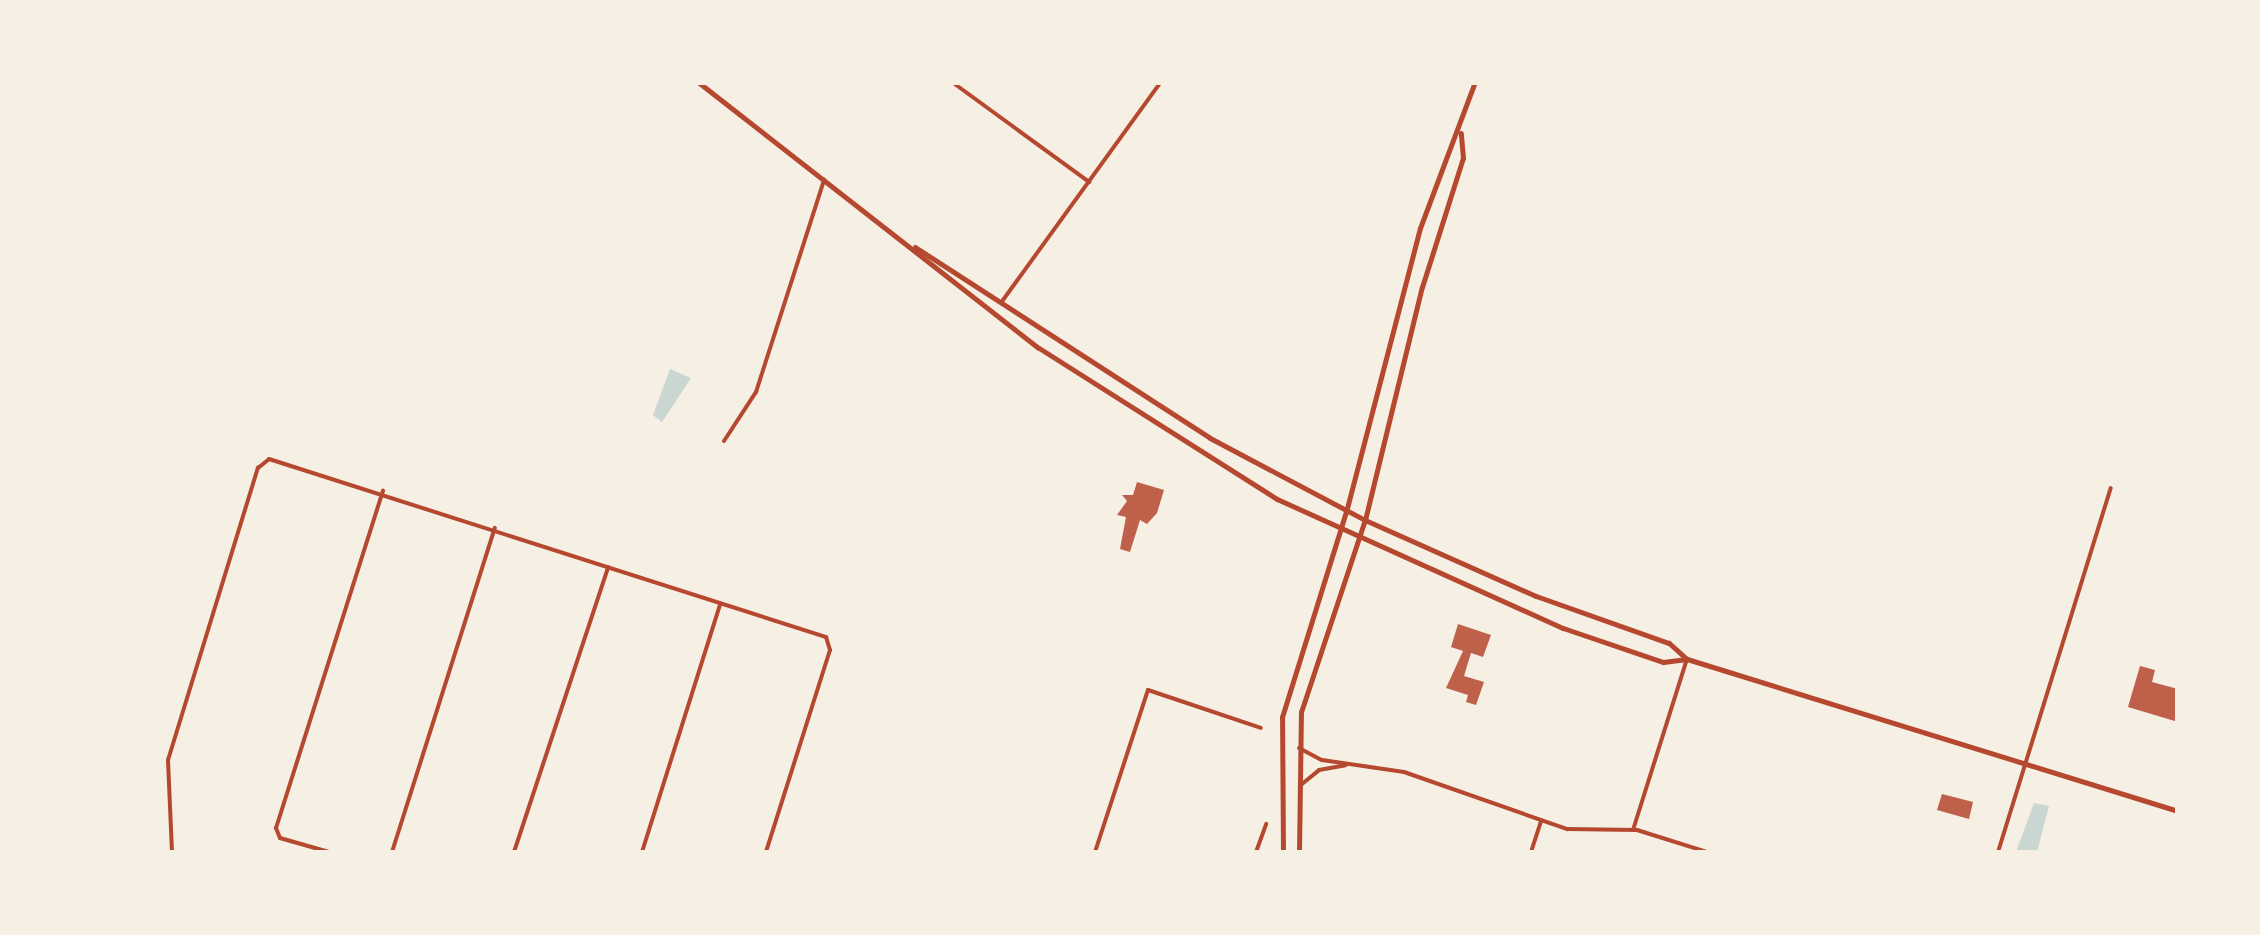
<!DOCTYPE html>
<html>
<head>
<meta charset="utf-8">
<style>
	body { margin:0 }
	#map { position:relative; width:2260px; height:935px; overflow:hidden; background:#f6efe4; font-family:"PT Sans",sans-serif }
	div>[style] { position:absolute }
	.water>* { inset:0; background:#c9d6d2 }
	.building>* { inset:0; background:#bf614a }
	.minor>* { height:4px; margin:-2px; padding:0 2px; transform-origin:2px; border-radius:2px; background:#b5482f }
	.tertiary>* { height:5px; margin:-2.5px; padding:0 2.5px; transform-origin:2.5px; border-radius:2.5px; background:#b5482f }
	.primary>* { height:5px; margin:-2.5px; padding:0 2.5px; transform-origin:2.5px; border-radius:2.5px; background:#b5482f }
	span { translate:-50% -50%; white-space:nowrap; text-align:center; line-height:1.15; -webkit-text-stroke:9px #f6efe4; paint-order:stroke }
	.frame { position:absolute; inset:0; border:85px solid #f6efe4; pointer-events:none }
</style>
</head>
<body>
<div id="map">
	<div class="water">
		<div style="clip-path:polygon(670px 369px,691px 378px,662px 422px,653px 415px)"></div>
		<div style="clip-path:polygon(2034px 803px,2049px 806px,2037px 852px,2016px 852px)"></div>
	</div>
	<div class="building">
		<div style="clip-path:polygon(1137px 482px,1164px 490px,1157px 513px,1147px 524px,1140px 520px,1130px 552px,1120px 549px,1126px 517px,1117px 515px,1127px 501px,1122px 495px,1133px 495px)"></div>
		<div style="clip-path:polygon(1458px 624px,1491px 635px,1483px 657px,1471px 653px,1464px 676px,1484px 682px,1476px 705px,1466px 702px,1468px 695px,1446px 688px,1463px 651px,1451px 647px)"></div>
		<div style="clip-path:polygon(2140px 666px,2155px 670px,2152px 682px,2178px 689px,2178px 722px,2128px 707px)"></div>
		<div style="clip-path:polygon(1942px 794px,1973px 802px,1969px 819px,1937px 810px)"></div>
	</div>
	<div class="minor">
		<div style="left:952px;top:82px;width:170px;rotate:36.1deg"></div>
		<div style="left:1003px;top:300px;width:269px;rotate:-54.1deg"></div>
		<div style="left:724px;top:441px;width:59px;rotate:-56.9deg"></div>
		<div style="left:756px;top:392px;width:223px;rotate:-72.2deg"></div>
		<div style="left:1299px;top:748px;width:26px;rotate:28deg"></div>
		<div style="left:1322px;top:760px;width:83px;rotate:8.3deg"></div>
		<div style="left:1404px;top:772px;width:173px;rotate:19.3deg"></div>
		<div style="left:1567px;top:829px;width:70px;rotate:0.8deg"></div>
		<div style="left:1637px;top:830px;width:73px;rotate:17.4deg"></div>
		<div style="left:1302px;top:784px;width:22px;rotate:-39deg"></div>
		<div style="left:1319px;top:770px;width:27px;rotate:-10deg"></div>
		<div style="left:1633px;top:830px;width:179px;rotate:-72.5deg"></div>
		<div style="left:172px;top:852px;width:92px;rotate:-92.5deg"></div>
		<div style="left:168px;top:760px;width:306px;rotate:-72.9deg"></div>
		<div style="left:258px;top:468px;width:14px;rotate:-39deg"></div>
		<div style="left:269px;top:459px;width:585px;rotate:17.72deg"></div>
		<div style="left:826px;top:637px;width:14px;rotate:73deg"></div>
		<div style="left:830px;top:650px;width:212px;rotate:107.6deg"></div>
		<div style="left:329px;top:852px;width:51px;rotate:-164.1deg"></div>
		<div style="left:280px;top:838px;width:11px;rotate:-112deg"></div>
		<div style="left:276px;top:828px;width:354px;rotate:-72.4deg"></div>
		<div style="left:392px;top:852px;width:340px;rotate:-72.4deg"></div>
		<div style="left:514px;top:852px;width:300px;rotate:-71.7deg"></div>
		<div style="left:642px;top:852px;width:260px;rotate:-72.5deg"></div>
		<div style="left:1095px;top:852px;width:170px;rotate:-71.9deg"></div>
		<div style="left:1148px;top:690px;width:119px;rotate:18.6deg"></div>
		<div style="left:1256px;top:852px;width:30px;rotate:-70deg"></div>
		<div style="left:1531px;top:852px;width:33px;rotate:-72deg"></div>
		<div style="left:1998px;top:852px;width:381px;rotate:-72.8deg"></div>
	</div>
	<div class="tertiary">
		<div style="left:1283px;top:852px;width:135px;rotate:-90.4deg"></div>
		<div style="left:1282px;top:717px;width:215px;rotate:-72.7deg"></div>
		<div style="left:1346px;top:512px;width:293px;rotate:-75.4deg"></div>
		<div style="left:1420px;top:228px;width:156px;rotate:-69.4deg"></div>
		<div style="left:1299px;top:852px;width:140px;rotate:-89.2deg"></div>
		<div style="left:1301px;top:712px;width:202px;rotate:-71.6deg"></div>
		<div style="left:1365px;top:520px;width:240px;rotate:-76.3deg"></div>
		<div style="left:1422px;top:287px;width:135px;rotate:-72.4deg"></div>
		<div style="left:1463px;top:158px;width:25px;rotate:-95deg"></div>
	</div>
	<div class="primary">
		<div style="left:698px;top:82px;width:432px;rotate:38deg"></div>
		<div style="left:1039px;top:348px;width:282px;rotate:32.4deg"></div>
		<div style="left:1277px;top:499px;width:314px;rotate:24.3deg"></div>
		<div style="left:1563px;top:628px;width:106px;rotate:18.8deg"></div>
		<div style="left:1663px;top:662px;width:24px;rotate:-7deg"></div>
		<div style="left:915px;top:247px;width:351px;rotate:32.9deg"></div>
		<div style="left:1210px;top:438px;width:175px;rotate:27.9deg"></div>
		<div style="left:1365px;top:520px;width:187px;rotate:24deg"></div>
		<div style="left:1536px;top:596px;width:141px;rotate:19.5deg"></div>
		<div style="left:1669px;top:643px;width:24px;rotate:42deg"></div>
		<div style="left:1687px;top:659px;width:514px;rotate:17.2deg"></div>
	</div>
	<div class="frame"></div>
</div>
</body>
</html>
